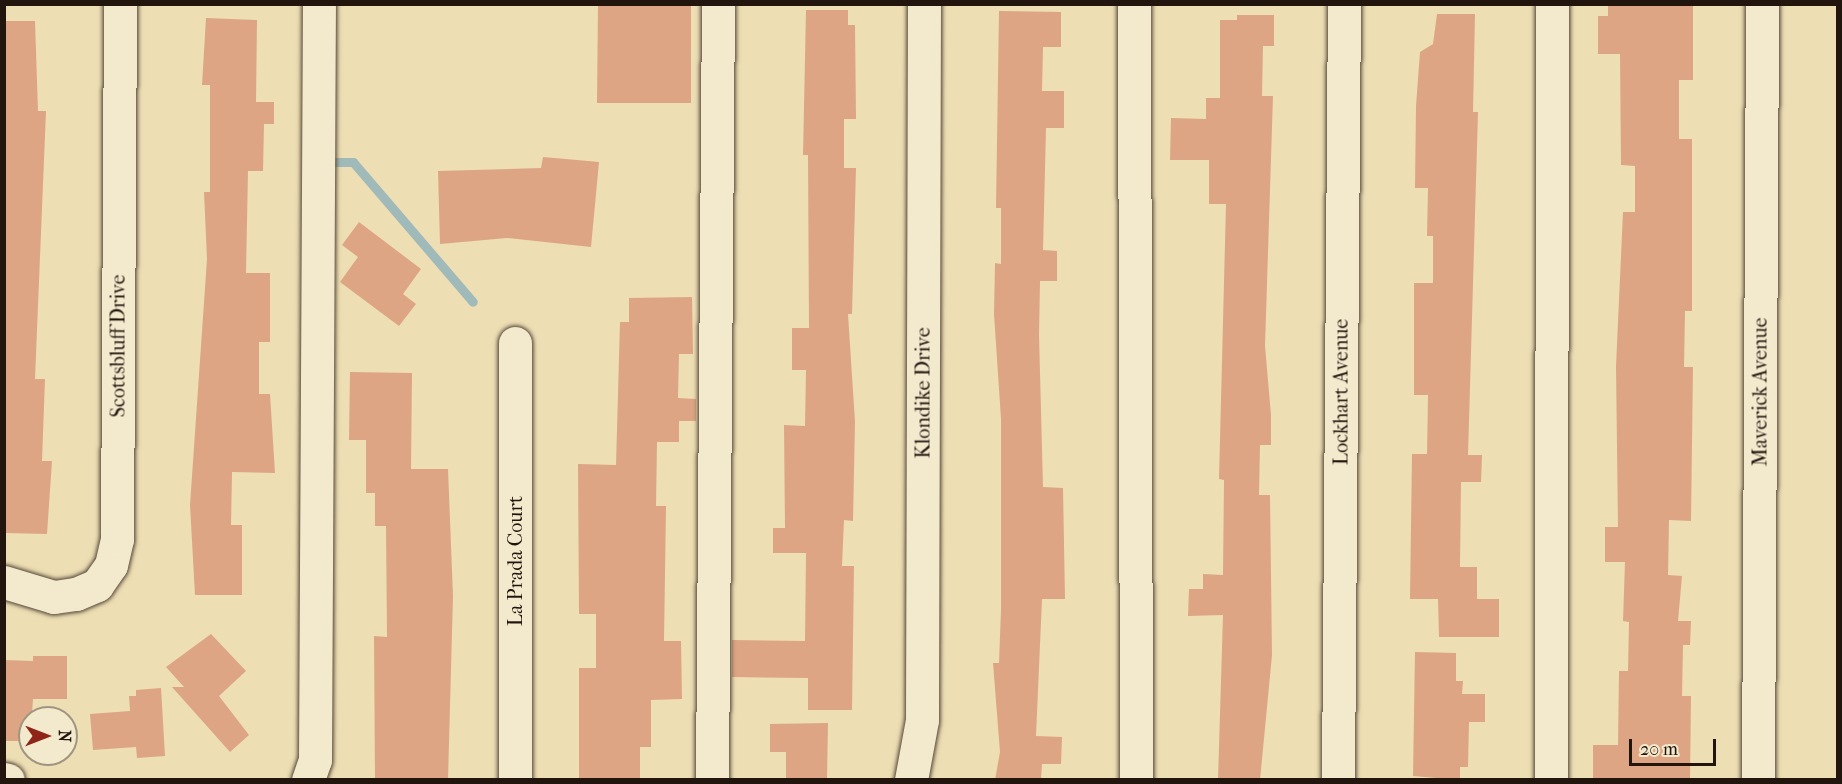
<!DOCTYPE html>
<html>
<head>
<meta charset="utf-8">
<style>
	body { margin:0 }
	#map { position:relative; width:1842px; height:784px; overflow:hidden; background:#eddeb4; font-family:"IM FELL French Canon",serif }
	div>[style] { position:absolute }
	.stream>* { height:9px; margin:-4.5px; padding:0 4.5px; transform-origin:4.5px; border-radius:4.5px; background:#a0b9b9 }
	.building>* { inset:0; background:#dda583 }
	.roads { filter:drop-shadow(0 0 2px #554738) drop-shadow(0 0 2px #554738) }
	.minor>* { height:33px; margin:-16.5px; padding:0 16.5px; transform-origin:16.5px; border-radius:16.5px; background:#f3eace }
	span { translate:-50% -50%; white-space:nowrap; text-align:center; line-height:1.15; -webkit-text-stroke:4.5px #f3eace; paint-order:stroke }
	.street-label { font-size:20px; color:#22150e }
	.frame { position:absolute; inset:0; border:6px solid #22150e; pointer-events:none }
	.north { position:absolute; left:18px; top:706px; width:60px; height:60px; box-sizing:border-box; background:#f3eace; border:2px solid #9f9581; border-radius:50%; rotate:90deg; font-size:16px; font-weight:700; line-height:24px; text-align:center; color:#22150e }
	.north::after { content:''; display:block; margin:auto; width:21px; height:27px; background:#8f2418; clip-path:polygon(50% 0,100% 100%,50% 72%,0 100%) }
	.scale { position:absolute; left:1629px; top:739px; width:87px; height:27px; box-sizing:border-box; border:3px solid #22150e; border-top:0; padding-left:8px; font-size:18px; line-height:21px; white-space:nowrap; color:#22150e; -webkit-text-stroke:4px #f3eace; paint-order:stroke }
</style>
</head>
<body>
<div id="map">
	<div class="stream">
		<div style="left:334px;top:162px;width:19px"></div>
		<div style="left:353px;top:162px;width:184px;rotate:49.4deg"></div>
	</div>
	<div class="building">
		<div style="clip-path:polygon(598px 4px,691px 4px,691px 103px,597px 103px)"></div>
		<div style="clip-path:polygon(1608px 4px,1693px 4px,1693px 80px,1679px 80px,1679px 139px,1692px 139px,1692px 311px,1685px 311px,1684px 367px,1693px 367px,1691px 521px,1669px 520px,1668px 575px,1682px 576px,1678px 621px,1691px 621px,1690px 645px,1683px 645px,1682px 696px,1691px 696px,1690px 780px,1593px 780px,1593px 745px,1618px 745px,1619px 671px,1628px 671px,1629px 622px,1623px 621px,1625px 562px,1605px 562px,1605px 527px,1618px 527px,1616px 366px,1623px 212px,1635px 212px,1635px 166px,1621px 165px,1620px 54px,1598px 54px,1598px 16px,1608px 16px)"></div>
		<div style="clip-path:polygon(806px 10px,848px 10px,848px 25px,855px 25px,856px 119px,844px 119px,844px 168px,856px 168px,852px 314px,848px 314px,855px 422px,853px 521px,844px 520px,842px 566px,854px 566px,852px 710px,808px 710px,808px 678px,732px 677px,732px 640px,805px 641px,806px 553px,773px 553px,773px 528px,785px 528px,784px 425px,805px 426px,806px 370px,792px 370px,792px 328px,809px 328px,808px 155px,803px 155px)"></div>
		<div style="clip-path:polygon(999px 11px,1061px 12px,1061px 47px,1043px 47px,1042px 91px,1064px 91px,1064px 128px,1046px 128px,1043px 250px,1057px 251px,1057px 281px,1040px 281px,1039px 335px,1043px 487px,1063px 488px,1065px 599px,1042px 599px,1036px 736px,1062px 737px,1061px 764px,1042px 764px,1041px 780px,995px 780px,1000px 752px,993px 663px,999px 663px,1001px 610px,1001px 419px,994px 314px,995px 263px,1001px 264px,1001px 208px,996px 208px)"></div>
		<div style="clip-path:polygon(1437px 14px,1475px 14px,1473px 112px,1478px 112px,1468px 455px,1482px 455px,1481px 482px,1461px 482px,1460px 567px,1477px 567px,1477px 599px,1499px 599px,1499px 637px,1439px 637px,1438px 599px,1410px 599px,1412px 454px,1427px 454px,1428px 395px,1414px 395px,1414px 283px,1433px 283px,1433px 236px,1427px 236px,1428px 188px,1415px 188px,1416px 106px,1420px 52px,1433px 44px)"></div>
		<div style="clip-path:polygon(1237px 15px,1274px 15px,1274px 46px,1263px 46px,1262px 96px,1273px 96px,1265px 346px,1271px 415px,1271px 445px,1260px 445px,1259px 495px,1270px 495px,1272px 655px,1260px 780px,1218px 780px,1223px 615px,1188px 616px,1189px 589px,1203px 589px,1203px 574px,1223px 575px,1224px 480px,1219px 479px,1226px 204px,1209px 204px,1209px 160px,1170px 160px,1171px 118px,1206px 119px,1206px 98px,1220px 98px,1220px 20px,1237px 20px)"></div>
		<div style="clip-path:polygon(206px 18px,257px 20px,256px 102px,274px 102px,274px 124px,264px 124px,263px 171px,248px 171px,246px 273px,270px 273px,270px 342px,259px 342px,259px 394px,270px 394px,275px 473px,232px 472px,231px 525px,242px 525px,242px 595px,195px 595px,190px 505px,207px 259px,204px 192px,210px 192px,210px 85px,202px 85px)"></div>
		<div style="clip-path:polygon(4px 21px,35px 21px,38px 111px,46px 111px,35px 379px,45px 379px,42px 461px,52px 461px,47px 534px,6px 533px)"></div>
		<div style="clip-path:polygon(543px 157px,599px 162px,591px 247px,507px 238px,440px 244px,438px 171px,541px 168px)"></div>
		<div style="clip-path:polygon(359px 222px,421px 269px,403px 294px,416px 304px,399px 326px,340px 282px,358px 257px,342px 245px)"></div>
		<div style="clip-path:polygon(692px 297px,693px 354px,679px 354px,678px 398px,696px 399px,696px 421px,679px 421px,679px 442px,657px 442px,656px 506px,666px 506px,664px 641px,681px 641px,682px 699px,651px 700px,651px 747px,640px 747px,640px 780px,579px 780px,579px 668px,596px 668px,596px 614px,579px 614px,578px 464px,616px 465px,620px 322px,629px 322px,629px 298px)"></div>
		<div style="clip-path:polygon(350px 372px,412px 373px,411px 469px,448px 469px,453px 596px,448px 780px,375px 780px,374px 636px,387px 637px,386px 526px,375px 526px,375px 493px,366px 493px,366px 440px,349px 440px)"></div>
		<div style="clip-path:polygon(211px 634px,246px 671px,219px 696px,249px 735px,230px 752px,172px 687px,184px 687px,166px 667px)"></div>
		<div style="clip-path:polygon(1415px 652px,1456px 653px,1456px 681px,1463px 681px,1462px 694px,1485px 694px,1485px 722px,1469px 722px,1468px 767px,1460px 767px,1460px 780px,1413px 776px)"></div>
		<div style="clip-path:polygon(33px 656px,67px 656px,67px 699px,33px 699px,30px 741px,4px 741px,4px 660px,33px 661px)"></div>
		<div style="clip-path:polygon(161px 688px,165px 756px,137px 758px,136px 747px,93px 750px,90px 714px,130px 711px,129px 696px,136px 696px,136px 690px)"></div>
		<div style="clip-path:polygon(828px 723px,827px 780px,786px 780px,786px 752px,770px 752px,770px 724px)"></div>
	</div>
	<div class="roads">
		<div class="minor">
			<div style="left:1134px;top:4px;width:776px;rotate:89.85deg"></div>
			<div style="left:515px;top:343px;width:437px;rotate:90deg"></div>
			<div style="left:4px;top:582px;width:52px;rotate:16.7deg"></div>
			<div style="left:54px;top:597px;width:22px;rotate:-8deg"></div>
			<div style="left:76px;top:594px;width:23px;rotate:-23deg"></div>
			<div style="left:97px;top:585px;width:24px;rotate:-55deg"></div>
			<div style="left:111px;top:565px;width:27px;rotate:-77deg"></div>
			<div style="left:117px;top:539px;width:535px;rotate:-89.68deg"></div>
			<div style="left:4px;top:779px;width:4px;rotate:14deg"></div>
			<div style="left:308px;top:780px;width:21px;rotate:-71deg"></div>
			<div style="left:315px;top:760px;width:756px;rotate:-89.7deg"></div>
			<div style="left:712px;top:780px;width:776px;rotate:-89.56deg"></div>
			<div style="left:911px;top:780px;width:61px;rotate:-79.6deg"></div>
			<div style="left:922px;top:720px;width:716px;rotate:-89.84deg"></div>
			<div style="left:1338px;top:780px;width:776px;rotate:-89.56deg"></div>
			<div style="left:1551px;top:780px;width:776px;rotate:-89.93deg"></div>
			<div style="left:1758px;top:780px;width:776px;rotate:-89.7deg"></div>
		</div>
	</div>
	<div class="street-label">
		<span style="left:118px;top:346px;rotate:-90deg">Scottsbluff Drive</span>
		<span style="left:1341px;top:392px;rotate:-90deg">Lockhart Avenue</span>
		<span style="left:1760px;top:392px;rotate:-90deg">Maverick Avenue</span>
		<span style="left:923px;top:393px;rotate:-90deg">Klondike Drive</span>
		<span style="left:515px;top:561px;rotate:-90deg">La Prada Court</span>
	</div>
	<div class="frame"></div>
	<div class="north">N</div>
	<div class="scale">20 m</div>
</div>
</body>
</html>
